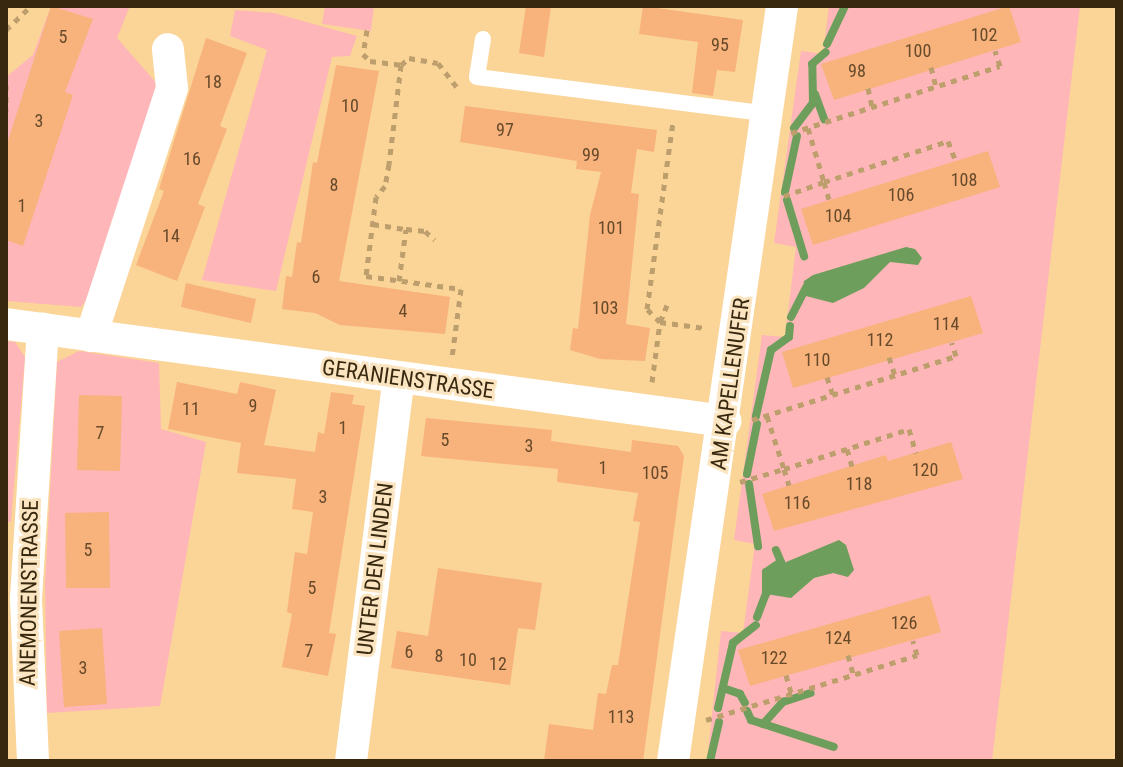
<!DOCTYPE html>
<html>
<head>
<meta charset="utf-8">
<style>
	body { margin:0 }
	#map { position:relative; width:1123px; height:767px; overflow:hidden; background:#fbd498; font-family:"Roboto Condensed",sans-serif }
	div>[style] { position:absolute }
	.green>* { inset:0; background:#feb6b8 }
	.water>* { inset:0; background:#6e9e5c }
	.stream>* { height:8px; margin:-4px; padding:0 4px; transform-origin:4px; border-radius:4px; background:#6e9e5c }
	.building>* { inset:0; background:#f8b27c }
	.path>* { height:5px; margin-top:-2.5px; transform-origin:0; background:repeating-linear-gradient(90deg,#bd9e6d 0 6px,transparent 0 12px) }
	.lane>* { height:16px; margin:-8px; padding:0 8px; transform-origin:8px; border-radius:8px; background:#fff }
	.street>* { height:32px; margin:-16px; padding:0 16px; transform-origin:16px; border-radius:16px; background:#fff }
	span { translate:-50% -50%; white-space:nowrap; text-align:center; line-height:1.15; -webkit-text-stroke:6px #fbe4c0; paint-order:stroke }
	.number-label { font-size:18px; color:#674a2a }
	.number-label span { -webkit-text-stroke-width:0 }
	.street-label { font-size:22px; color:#37280f }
	.frame { position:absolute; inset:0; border:8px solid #37280f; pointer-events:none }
</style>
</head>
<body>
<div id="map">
	<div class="green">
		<div style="clip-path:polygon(51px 6px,130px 6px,117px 38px,159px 86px,93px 291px,81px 307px,6px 301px,6px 77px,33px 55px)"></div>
		<div style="clip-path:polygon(325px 6px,374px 6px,371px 31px,322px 24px)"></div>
		<div style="clip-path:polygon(829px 6px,1080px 6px,992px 761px,707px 761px,721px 631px,743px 633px,755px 544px,734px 540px,762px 335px,785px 337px,796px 247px,774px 243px,801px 51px,823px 54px)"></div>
		<div style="clip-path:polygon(235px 10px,274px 13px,357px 36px,350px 56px,332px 57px,276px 291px,202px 280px,267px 50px,230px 36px)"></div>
		<div style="clip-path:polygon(6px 341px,15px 342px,25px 357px,11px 522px,6px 522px)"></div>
		<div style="clip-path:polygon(79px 351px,159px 363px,161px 429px,206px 442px,160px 706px,47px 713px,45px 584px,57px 362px)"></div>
	</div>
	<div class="water">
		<div style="clip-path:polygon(906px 247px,915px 249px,922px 258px,918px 265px,890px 262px,864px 288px,833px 303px,802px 295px,804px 281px,813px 275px)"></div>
		<div style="clip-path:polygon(839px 540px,846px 545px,854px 570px,848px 577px,833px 573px,814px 578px,791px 598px,766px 594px,762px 572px)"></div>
	</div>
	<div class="stream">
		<div style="left:827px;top:44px;width:42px;rotate:-64.7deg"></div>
		<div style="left:815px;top:94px;width:27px;rotate:70deg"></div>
		<div style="left:794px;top:128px;width:31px;rotate:-53deg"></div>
		<div style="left:813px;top:103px;width:39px;rotate:-91deg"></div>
		<div style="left:812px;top:64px;width:18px;rotate:-41deg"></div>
		<div style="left:785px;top:192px;width:57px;rotate:-77.9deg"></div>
		<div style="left:787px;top:200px;width:59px;rotate:73.1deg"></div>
		<div style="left:791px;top:317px;width:33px;rotate:-63deg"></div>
		<div style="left:756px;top:416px;width:68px;rotate:-77.2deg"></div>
		<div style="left:771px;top:350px;width:22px;rotate:-36deg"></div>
		<div style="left:789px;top:337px;width:11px;rotate:-85deg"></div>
		<div style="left:747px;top:474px;width:51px;rotate:-78.7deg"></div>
		<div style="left:749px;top:484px;width:63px;rotate:81.7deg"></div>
		<div style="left:766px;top:572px;width:18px;rotate:-34deg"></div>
		<div style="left:781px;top:562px;width:13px;rotate:-113deg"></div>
		<div style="left:757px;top:617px;width:25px;rotate:-69deg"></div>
		<div style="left:766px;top:594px;width:22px;rotate:-90deg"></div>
		<div style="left:723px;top:688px;width:18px;rotate:19deg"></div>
		<div style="left:740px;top:694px;width:10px;rotate:61deg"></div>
		<div style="left:718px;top:708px;width:67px;rotate:-77deg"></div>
		<div style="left:733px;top:643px;width:29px;rotate:-38deg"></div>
		<div style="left:747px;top:711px;width:10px;rotate:66deg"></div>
		<div style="left:751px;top:720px;width:87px;rotate:18deg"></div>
		<div style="left:763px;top:724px;width:30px;rotate:-48deg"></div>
		<div style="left:783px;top:702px;width:29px;rotate:-18deg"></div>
		<div style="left:710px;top:761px;width:40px;rotate:-77deg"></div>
	</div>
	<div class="building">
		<div style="clip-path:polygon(51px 6px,93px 19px,65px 92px,73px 95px,23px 246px,6px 240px,6px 147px)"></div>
		<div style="clip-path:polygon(526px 6px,551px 6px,544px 57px,519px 53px)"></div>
		<div style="clip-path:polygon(643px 6px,743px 20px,735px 72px,717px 70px,713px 96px,692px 93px,698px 42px,639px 34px)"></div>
		<div style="clip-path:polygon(1009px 6px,1021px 42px,834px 100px,821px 64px)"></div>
		<div style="clip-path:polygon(206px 38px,247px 53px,220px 126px,227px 129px,198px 204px,205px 207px,177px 281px,136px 265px,164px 191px,159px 189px)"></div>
		<div style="clip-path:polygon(336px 65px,379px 71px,339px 281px,450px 297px,445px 334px,340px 325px,315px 313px,282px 309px,286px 276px,292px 277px,297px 242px,301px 243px,313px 162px,317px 163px)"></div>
		<div style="clip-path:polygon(465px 106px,657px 130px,654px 152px,637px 149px,631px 193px,639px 194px,626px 324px,650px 328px,645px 361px,600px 359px,570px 350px,573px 328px,578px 329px,590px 215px,601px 172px,576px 169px,577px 161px,460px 142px)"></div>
		<div style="clip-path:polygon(988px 151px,1000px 187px,813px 245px,801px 209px)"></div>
		<div style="clip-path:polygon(186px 283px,256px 299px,251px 323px,181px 307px)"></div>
		<div style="clip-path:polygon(971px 296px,983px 333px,793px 388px,782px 352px)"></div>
		<div style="clip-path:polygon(177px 382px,237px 394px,240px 382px,276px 390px,264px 445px,315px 452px,318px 432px,324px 434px,331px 392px,354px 395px,352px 404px,365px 406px,329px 633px,336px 634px,328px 676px,282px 667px,292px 614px,287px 612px,295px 552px,307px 554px,313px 512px,292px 509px,296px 479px,237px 473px,241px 443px,168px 429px)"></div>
		<div style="clip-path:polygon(79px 395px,122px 396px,120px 471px,77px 470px)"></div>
		<div style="clip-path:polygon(426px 418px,552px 430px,551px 441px,631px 452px,632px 440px,678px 446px,684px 456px,643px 761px,544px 761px,549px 724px,593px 730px,598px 693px,606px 694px,612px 665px,618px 665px,640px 522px,633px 521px,638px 493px,557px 482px,558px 469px,421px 456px)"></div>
		<div style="clip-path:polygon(951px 442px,963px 479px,774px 531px,762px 494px,886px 455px,888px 461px)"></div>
		<div style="clip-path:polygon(109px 512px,110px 588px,66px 588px,65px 513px)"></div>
		<div style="clip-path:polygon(438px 568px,542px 583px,535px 630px,518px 628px,510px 685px,391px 668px,397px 631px,428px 636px)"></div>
		<div style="clip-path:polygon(930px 595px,941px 632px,750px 686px,738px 650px)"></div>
		<div style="clip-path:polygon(102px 628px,107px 704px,64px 707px,59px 631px)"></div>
	</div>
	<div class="path">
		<div style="left:6px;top:30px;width:35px;rotate:-44deg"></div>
		<div style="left:367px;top:30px;width:24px;rotate:99deg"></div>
		<div style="left:363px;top:54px;width:10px;rotate:45deg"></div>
		<div style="left:370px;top:61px;width:31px;rotate:7deg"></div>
		<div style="left:401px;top:65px;width:11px;rotate:-41deg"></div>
		<div style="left:409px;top:58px;width:29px;rotate:10deg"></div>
		<div style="left:438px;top:63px;width:33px;rotate:52deg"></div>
		<div style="left:401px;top:65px;width:100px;rotate:96.9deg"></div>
		<div style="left:389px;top:164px;width:22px;rotate:100deg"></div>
		<div style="left:385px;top:186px;width:14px;rotate:129deg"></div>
		<div style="left:376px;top:197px;width:80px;rotate:97.2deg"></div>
		<div style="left:366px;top:276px;width:96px;rotate:7.8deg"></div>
		<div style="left:461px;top:289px;width:69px;rotate:97.5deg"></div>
		<div style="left:931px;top:67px;width:21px;rotate:76deg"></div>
		<div style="left:6px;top:85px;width:26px;rotate:90deg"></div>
		<div style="left:868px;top:88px;width:19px;rotate:78deg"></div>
		<div style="left:808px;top:128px;width:56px;rotate:73.5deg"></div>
		<div style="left:824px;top:182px;width:131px;rotate:-18.3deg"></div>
		<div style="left:948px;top:141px;width:22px;rotate:69deg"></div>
		<div style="left:791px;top:133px;width:219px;rotate:-17.8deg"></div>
		<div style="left:1000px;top:66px;width:16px;rotate:-108deg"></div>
		<div style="left:784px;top:196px;width:42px;rotate:-19.3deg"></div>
		<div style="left:824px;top:182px;width:18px;rotate:74deg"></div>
		<div style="left:373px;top:224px;width:33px;rotate:9deg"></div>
		<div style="left:399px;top:281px;width:52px;rotate:-82.3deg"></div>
		<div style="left:406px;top:229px;width:19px;rotate:6deg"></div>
		<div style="left:425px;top:231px;width:13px;rotate:42deg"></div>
		<div style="left:667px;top:305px;width:18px;rotate:112deg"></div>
		<div style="left:660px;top:322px;width:45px;rotate:7.6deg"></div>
		<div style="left:889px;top:357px;width:20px;rotate:72deg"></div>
		<div style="left:827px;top:377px;width:19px;rotate:72deg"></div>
		<div style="left:652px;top:382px;width:61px;rotate:-82.4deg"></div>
		<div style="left:660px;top:322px;width:18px;rotate:-135deg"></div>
		<div style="left:647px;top:309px;width:190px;rotate:-82.1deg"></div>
		<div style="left:767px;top:416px;width:56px;rotate:72.2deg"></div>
		<div style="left:784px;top:469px;width:131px;rotate:-17.7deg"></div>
		<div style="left:909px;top:429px;width:25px;rotate:74deg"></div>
		<div style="left:752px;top:420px;width:214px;rotate:-17.4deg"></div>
		<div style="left:956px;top:356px;width:14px;rotate:-107deg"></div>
		<div style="left:847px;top:449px;width:18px;rotate:74deg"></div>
		<div style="left:740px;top:482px;width:46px;rotate:-16.5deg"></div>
		<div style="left:784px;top:469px;width:17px;rotate:73deg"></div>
		<div style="left:848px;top:655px;width:20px;rotate:75deg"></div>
		<div style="left:786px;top:675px;width:18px;rotate:74deg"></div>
		<div style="left:706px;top:720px;width:221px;rotate:-17.1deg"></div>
		<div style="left:917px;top:655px;width:15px;rotate:-106deg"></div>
	</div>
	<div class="lane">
		<div style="left:483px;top:39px;width:38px;rotate:99deg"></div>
		<div style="left:477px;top:77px;width:293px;rotate:7.2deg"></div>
	</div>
	<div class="street">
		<div style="left:6px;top:324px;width:726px;rotate:7.68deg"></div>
		<div style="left:91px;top:336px;width:261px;rotate:-71.9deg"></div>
		<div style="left:172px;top:88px;width:39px;rotate:-96deg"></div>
		<div style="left:33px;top:761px;width:163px;rotate:-92.5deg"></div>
		<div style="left:26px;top:598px;width:270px;rotate:-86.4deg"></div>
		<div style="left:351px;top:761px;width:386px;rotate:-82.9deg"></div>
		<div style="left:673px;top:761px;width:763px;rotate:-81.78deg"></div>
	</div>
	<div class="number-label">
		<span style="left:984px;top:35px">102</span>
		<span style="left:63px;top:37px">5</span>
		<span style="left:720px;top:45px">95</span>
		<span style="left:918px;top:51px">100</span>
		<span style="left:857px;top:71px">98</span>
		<span style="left:213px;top:82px">18</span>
		<span style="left:350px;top:106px">10</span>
		<span style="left:39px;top:121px">3</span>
		<span style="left:505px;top:130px">97</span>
		<span style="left:591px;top:155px">99</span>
		<span style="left:192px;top:159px">16</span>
		<span style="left:964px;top:180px">108</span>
		<span style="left:334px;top:185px">8</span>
		<span style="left:901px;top:195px">106</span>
		<span style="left:22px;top:206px">1</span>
		<span style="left:838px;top:216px">104</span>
		<span style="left:611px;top:228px">101</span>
		<span style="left:171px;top:236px">14</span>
		<span style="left:316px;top:277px">6</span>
		<span style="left:605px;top:308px">103</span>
		<span style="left:403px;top:311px">4</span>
		<span style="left:946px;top:324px">114</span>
		<span style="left:880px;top:340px">112</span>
		<span style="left:817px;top:360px">110</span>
		<span style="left:253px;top:406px">9</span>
		<span style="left:191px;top:409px">11</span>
		<span style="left:343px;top:428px">1</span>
		<span style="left:100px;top:433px">7</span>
		<span style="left:445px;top:440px">5</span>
		<span style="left:529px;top:446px">3</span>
		<span style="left:603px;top:468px">1</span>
		<span style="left:925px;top:470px">120</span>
		<span style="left:655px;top:473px">105</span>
		<span style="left:859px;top:484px">118</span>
		<span style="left:323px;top:497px">3</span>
		<span style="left:797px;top:503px">116</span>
		<span style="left:88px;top:550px">5</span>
		<span style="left:312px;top:588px">5</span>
		<span style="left:904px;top:623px">126</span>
		<span style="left:838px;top:638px">124</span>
		<span style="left:309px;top:651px">7</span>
		<span style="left:409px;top:652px">6</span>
		<span style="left:439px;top:656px">8</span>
		<span style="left:774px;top:658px">122</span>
		<span style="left:468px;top:660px">10</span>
		<span style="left:498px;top:664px">12</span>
		<span style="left:83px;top:668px">3</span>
		<span style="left:621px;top:717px">113</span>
	</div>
	<div class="street-label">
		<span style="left:408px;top:379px;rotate:8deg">GERANIENSTRASSE</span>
		<span style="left:730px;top:384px;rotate:-82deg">AM KAPELLENUFER</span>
		<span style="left:375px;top:569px;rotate:-83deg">UNTER DEN LINDEN</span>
		<span style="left:29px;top:593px;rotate:-89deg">ANEMONENSTRASSE</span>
	</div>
	<div class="frame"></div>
</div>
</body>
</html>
